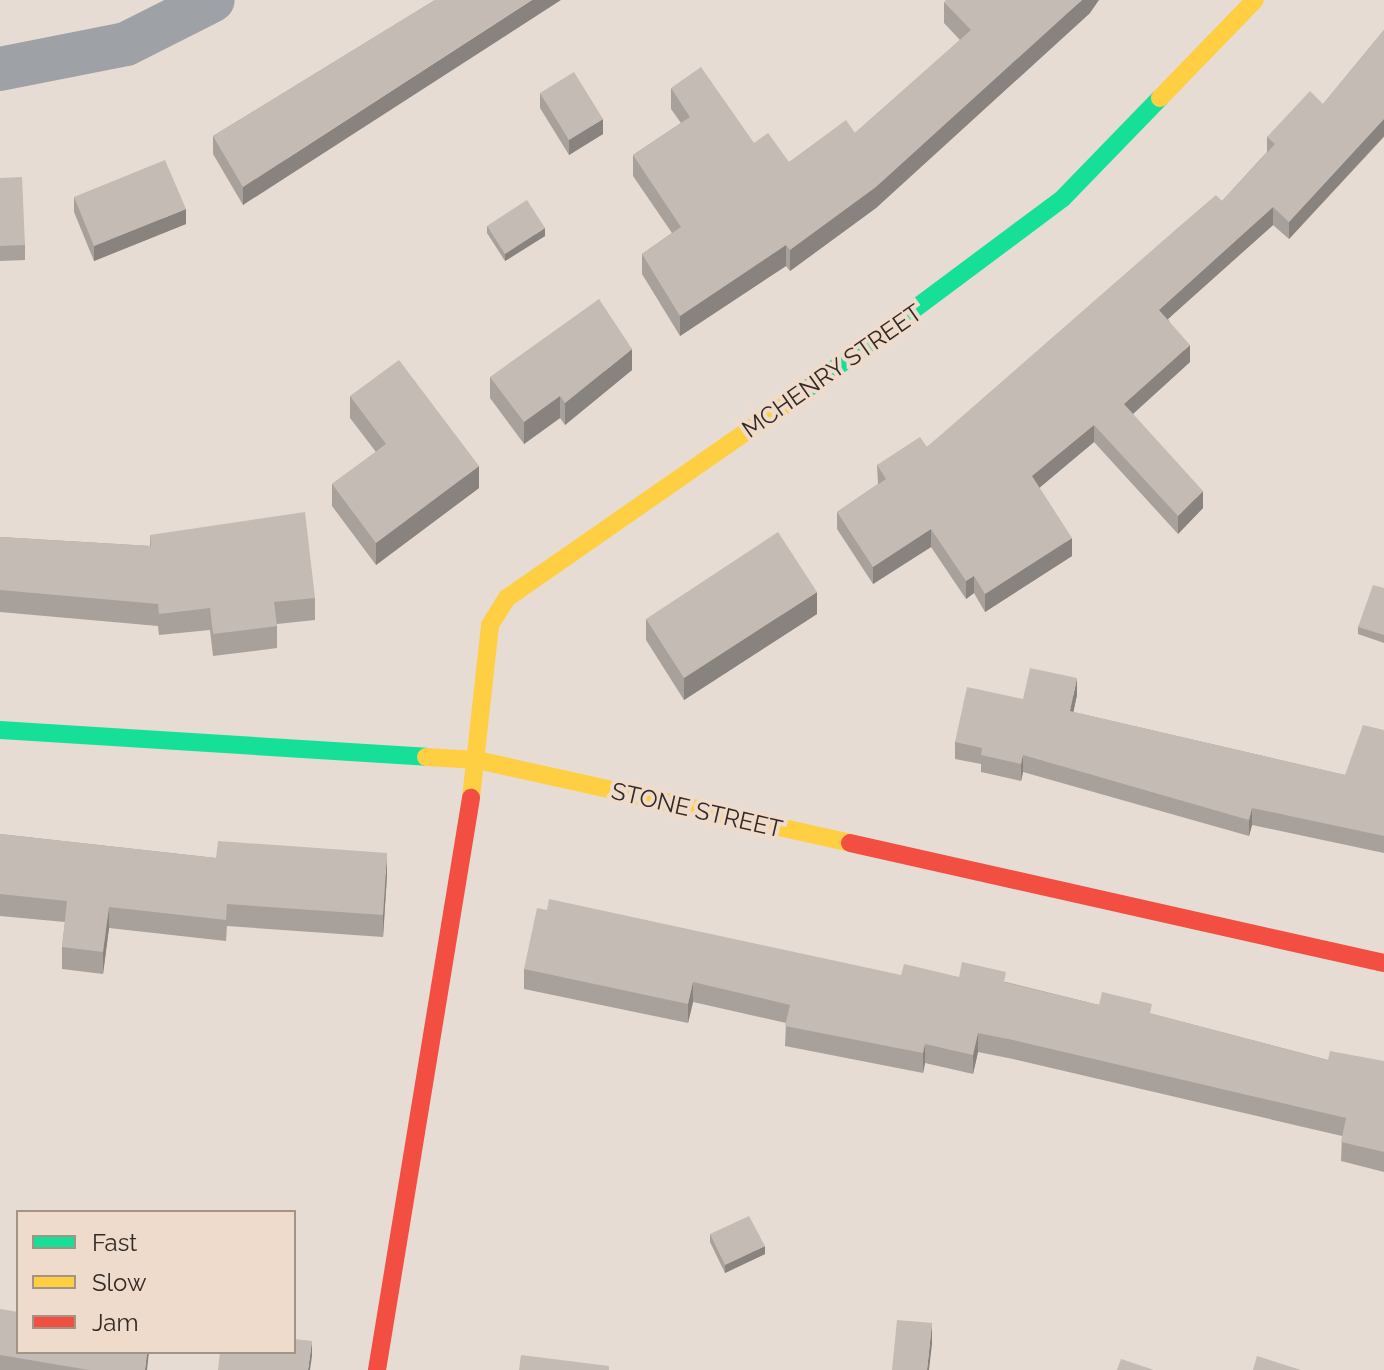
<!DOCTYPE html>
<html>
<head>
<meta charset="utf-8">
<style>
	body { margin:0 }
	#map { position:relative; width:1384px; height:1370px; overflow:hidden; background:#e7dcd3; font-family:Raleway,sans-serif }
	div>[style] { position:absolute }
	.street>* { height:44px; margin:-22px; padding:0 22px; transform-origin:22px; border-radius:22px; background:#9ea2a7 }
	.fast>* { height:18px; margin:-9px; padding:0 9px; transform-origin:9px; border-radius:9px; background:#16e098 }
	.slow>* { height:18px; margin:-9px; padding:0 9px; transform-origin:9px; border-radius:9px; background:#ffcf43 }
	.jam>* { height:18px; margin:-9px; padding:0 9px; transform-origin:9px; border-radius:9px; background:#f24e42 }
	.wall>* { inset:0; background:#a8a19b }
	.shaded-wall>* { inset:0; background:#88837e }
	.building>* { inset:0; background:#c3bbb4 }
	span { translate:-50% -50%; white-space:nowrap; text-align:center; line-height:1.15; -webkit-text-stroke:8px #efdbcb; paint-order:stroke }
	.street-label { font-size:24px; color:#322a24 }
	.legend { position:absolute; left:16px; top:1210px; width:280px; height:144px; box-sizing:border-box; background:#efdbcb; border:2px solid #a39488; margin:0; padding:10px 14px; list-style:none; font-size:24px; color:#322a24 }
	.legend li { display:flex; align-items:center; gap:16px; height:40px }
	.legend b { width:40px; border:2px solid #a39488 }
</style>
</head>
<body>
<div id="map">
	<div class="street">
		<div style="left:0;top:69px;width:128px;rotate:-11.2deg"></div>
		<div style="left:126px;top:44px;width:97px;rotate:-26.8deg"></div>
	</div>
	<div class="fast">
		<div style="left:795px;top:398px;width:334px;rotate:-36.7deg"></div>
		<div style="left:1063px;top:198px;width:139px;rotate:-45.9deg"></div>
		<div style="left:0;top:730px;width:427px;rotate:3.6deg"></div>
	</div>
	<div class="slow">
		<div style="left:1160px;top:98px;width:136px;rotate:-45.9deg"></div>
		<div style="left:426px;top:757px;width:51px;rotate:3.4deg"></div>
		<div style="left:477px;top:760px;width:382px;rotate:12.5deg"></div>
		<div style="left:471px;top:798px;width:174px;rotate:-83.7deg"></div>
		<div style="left:490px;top:625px;width:32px;rotate:-58deg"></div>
		<div style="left:507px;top:598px;width:351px;rotate:-34.8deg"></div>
	</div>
	<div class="jam">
		<div style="left:850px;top:843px;width:547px;rotate:12.67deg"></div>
		<div style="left:377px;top:1370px;width:580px;rotate:-80.67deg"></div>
	</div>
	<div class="wall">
		<div style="clip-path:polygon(435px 0,243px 205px,213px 154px,213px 136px)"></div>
		<div style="clip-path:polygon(944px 2px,1090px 13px,876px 208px,790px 271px,786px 266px,680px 336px,642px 274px,642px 254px,672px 233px,633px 176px,633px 155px,681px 123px,671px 109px,671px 88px,754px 143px,789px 162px,855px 133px,960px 40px,944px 23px)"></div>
		<div style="clip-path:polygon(1384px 30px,1384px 137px,1289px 239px,1273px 225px,1168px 319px,1190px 362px,1133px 414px,1203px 508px,1178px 534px,1094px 442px,1039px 488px,1072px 556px,985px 612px,974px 593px,966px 599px,931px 547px,873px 584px,837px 529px,837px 512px,878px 484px,877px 465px,927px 447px,1222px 201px,1267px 152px,1267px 137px,1323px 104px)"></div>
		<div style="clip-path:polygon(540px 93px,603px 134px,569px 155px,540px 108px)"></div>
		<div style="clip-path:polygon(0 178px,25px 245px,25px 260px,0 261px)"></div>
		<div style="clip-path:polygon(74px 197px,186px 224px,94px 261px,74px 212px)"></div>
		<div style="clip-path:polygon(487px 226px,545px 236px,505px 261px,487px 233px)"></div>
		<div style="clip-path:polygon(632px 370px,565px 425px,560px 418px,524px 444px,490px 398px,490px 377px)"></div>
		<div style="clip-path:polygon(350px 396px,479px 488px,376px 565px,332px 506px,332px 484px,376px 452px,350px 418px)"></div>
		<div style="clip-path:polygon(150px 535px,315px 598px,315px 620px,277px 624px,277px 648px,213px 656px,210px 630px,159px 635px,158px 626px,0 612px,0 537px,150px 546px)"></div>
		<div style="clip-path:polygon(1384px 588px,1384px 643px,1358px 634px,1358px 627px)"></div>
		<div style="clip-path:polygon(817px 614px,684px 700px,646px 640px,646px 619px)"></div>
		<div style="clip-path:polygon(1077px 695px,1073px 712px,1345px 775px,1384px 730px,1384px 853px,1252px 825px,1249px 836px,1023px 772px,1021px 781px,981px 772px,981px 764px,955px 759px,955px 742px,1023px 699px)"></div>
		<div style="clip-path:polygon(0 834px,216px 858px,387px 875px,383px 937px,227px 926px,226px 941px,109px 928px,103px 974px,62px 969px,62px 947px,65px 922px,0 916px)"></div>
		<div style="clip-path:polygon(524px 969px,901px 975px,959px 977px,1006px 982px,1099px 1005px,1152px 1014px,1328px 1060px,1384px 1061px,1384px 1172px,1341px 1161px,1342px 1136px,1013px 1059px,978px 1052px,973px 1074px,925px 1063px,923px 1073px,785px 1046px,786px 1023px,693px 1002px,688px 1023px,524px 989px)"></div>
		<div style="clip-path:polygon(710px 1234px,765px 1254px,725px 1273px,710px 1242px)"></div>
		<div style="clip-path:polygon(0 1309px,147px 1370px,0 1370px)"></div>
	</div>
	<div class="shaded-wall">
		<div style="clip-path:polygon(532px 0,561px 0,243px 205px,243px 187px)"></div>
		<div style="clip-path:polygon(1082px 0,1099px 0,1090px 13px,876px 208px,790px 271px,790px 250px)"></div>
		<div style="clip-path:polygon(603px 119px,603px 134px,569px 155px,569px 140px)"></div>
		<div style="clip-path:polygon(1384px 119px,1384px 136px,1289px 239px,1289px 222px)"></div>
		<div style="clip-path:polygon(1273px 207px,1273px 225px,1159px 327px,1159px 310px)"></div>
		<div style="clip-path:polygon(186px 209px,186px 224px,94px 261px,94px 246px)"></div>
		<div style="clip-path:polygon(545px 228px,545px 236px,505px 261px,505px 254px)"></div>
		<div style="clip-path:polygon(786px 245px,786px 266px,680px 336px,680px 316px)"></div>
		<div style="clip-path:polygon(1190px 345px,1190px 362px,1124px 422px,1124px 404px)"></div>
		<div style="clip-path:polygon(632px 349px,632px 370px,565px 425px,565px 403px)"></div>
		<div style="clip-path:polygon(560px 396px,560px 418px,524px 444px,524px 422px)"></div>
		<div style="clip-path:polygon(1094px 425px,1094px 442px,1032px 494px,1032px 476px)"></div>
		<div style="clip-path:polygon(479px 466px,479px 488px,376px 565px,376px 543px)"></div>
		<div style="clip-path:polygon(1203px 491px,1203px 508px,1178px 534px,1178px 516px)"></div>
		<div style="clip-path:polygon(931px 529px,931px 547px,873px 584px,873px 567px)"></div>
		<div style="clip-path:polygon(1072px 538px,1072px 556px,985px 612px,985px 594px)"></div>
		<div style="clip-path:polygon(974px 576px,974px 593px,966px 599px,966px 581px)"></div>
		<div style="clip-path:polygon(817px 592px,817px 614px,684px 700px,684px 678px)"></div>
		<div style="clip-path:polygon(1077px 678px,1077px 695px,1070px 728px,1070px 711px)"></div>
		<div style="clip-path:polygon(1023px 755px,1023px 772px,1021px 781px,1021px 764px)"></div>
		<div style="clip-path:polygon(1252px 808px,1252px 825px,1249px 836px,1249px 820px)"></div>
		<div style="clip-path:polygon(387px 853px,387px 875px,383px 937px,383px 915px)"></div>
		<div style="clip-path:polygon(109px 907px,109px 928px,103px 974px,103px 952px)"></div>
		<div style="clip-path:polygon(693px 982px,693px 1002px,688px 1023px,688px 1004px)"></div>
		<div style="clip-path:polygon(978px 1033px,978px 1052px,973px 1074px,973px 1055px)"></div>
		<div style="clip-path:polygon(925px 1044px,925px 1063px,923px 1073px,923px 1053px)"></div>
		<div style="clip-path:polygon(765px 1246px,765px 1254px,725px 1273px,725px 1265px)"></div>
		<div style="clip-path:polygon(932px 1323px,932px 1344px,929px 1370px,927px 1370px)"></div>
		<div style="clip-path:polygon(312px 1341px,312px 1356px,310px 1370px,308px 1370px)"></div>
		<div style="clip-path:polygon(147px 1352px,149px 1352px,147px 1370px,145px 1370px)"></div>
	</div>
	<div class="building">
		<div style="clip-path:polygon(435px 0,532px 0,243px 187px,213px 136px)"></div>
		<div style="clip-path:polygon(946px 0,1082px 0,876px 187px,790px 250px,786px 245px,680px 316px,642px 254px,681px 227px,633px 155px,690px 117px,671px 88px,701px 67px,754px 143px,768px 133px,789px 162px,846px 120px,855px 133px,971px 30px,944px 2px)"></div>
		<div style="clip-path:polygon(1384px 30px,1384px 119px,1289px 222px,1273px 207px,1159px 310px,1190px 345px,1124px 404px,1203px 491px,1178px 516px,1094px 425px,1032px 476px,1072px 538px,985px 594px,974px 576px,966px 581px,931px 529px,873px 567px,837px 512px,886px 479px,877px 465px,920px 437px,927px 447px,1181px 225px,1216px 195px,1222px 201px,1275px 144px,1267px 137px,1310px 91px,1323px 104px)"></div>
		<div style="clip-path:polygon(574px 72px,603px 119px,569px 140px,540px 93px)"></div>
		<div style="clip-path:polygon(165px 160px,186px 209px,94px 246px,74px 197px)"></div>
		<div style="clip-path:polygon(22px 177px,25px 245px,0 246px,0 178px)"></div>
		<div style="clip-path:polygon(527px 200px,545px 228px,505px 254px,487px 226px)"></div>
		<div style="clip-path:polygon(599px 299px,632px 349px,565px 403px,560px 396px,524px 422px,490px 377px)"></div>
		<div style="clip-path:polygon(399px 360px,479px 466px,376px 543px,332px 484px,386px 444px,350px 396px)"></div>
		<div style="clip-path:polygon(305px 512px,315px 598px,274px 602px,277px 626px,213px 634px,210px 608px,159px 614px,158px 604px,0 590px,0 537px,151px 546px,150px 535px)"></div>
		<div style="clip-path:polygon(778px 532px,817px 592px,684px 678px,646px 619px)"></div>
		<div style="clip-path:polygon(1373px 585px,1384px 588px,1384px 635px,1358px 627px)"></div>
		<div style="clip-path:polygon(1030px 668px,1077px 678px,1070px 711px,1345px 775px,1363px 725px,1384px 730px,1384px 836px,1252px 808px,1249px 820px,1023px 755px,1021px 764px,981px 755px,982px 748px,955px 742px,967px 687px,1023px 699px)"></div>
		<div style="clip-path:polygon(0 834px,216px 858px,218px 841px,387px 853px,383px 915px,227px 904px,226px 920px,109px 907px,103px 952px,62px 947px,67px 901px,0 894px)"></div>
		<div style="clip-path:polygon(549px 899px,901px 975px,904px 964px,959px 977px,962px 962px,1006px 972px,1004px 982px,1099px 1005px,1102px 992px,1152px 1004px,1150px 1013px,1328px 1060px,1330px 1051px,1384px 1061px,1384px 1152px,1341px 1142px,1346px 1118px,1013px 1040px,978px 1033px,973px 1055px,925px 1044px,923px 1053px,785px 1026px,790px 1005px,693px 982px,688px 1004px,524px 969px,537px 908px,547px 910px)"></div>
		<div style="clip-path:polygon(749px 1216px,765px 1246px,725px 1265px,710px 1234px)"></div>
		<div style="clip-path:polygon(0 1309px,18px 1312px,18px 1352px,147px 1352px,145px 1370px,89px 1370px,0 1355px)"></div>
		<div style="clip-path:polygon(897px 1320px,932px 1323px,927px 1370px,892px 1370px)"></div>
		<div style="clip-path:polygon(294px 1339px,312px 1341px,308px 1370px,218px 1370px,220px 1352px,294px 1352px)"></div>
		<div style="clip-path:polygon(521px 1355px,609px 1366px,609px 1370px,519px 1370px)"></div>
		<div style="clip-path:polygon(1257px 1356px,1301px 1370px,1253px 1370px)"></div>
		<div style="clip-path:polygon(1121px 1359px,1154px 1370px,1117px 1370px)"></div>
	</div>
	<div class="street-label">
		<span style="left:832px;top:371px;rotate:-35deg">MCHENRY STREET</span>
		<span style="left:697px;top:810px;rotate:13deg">STONE STREET</span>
	</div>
	<ul class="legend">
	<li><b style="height:10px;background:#16e098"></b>Fast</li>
	<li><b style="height:10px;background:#ffcf43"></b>Slow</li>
	<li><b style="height:10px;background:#f24e42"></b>Jam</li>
	</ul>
</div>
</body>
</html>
